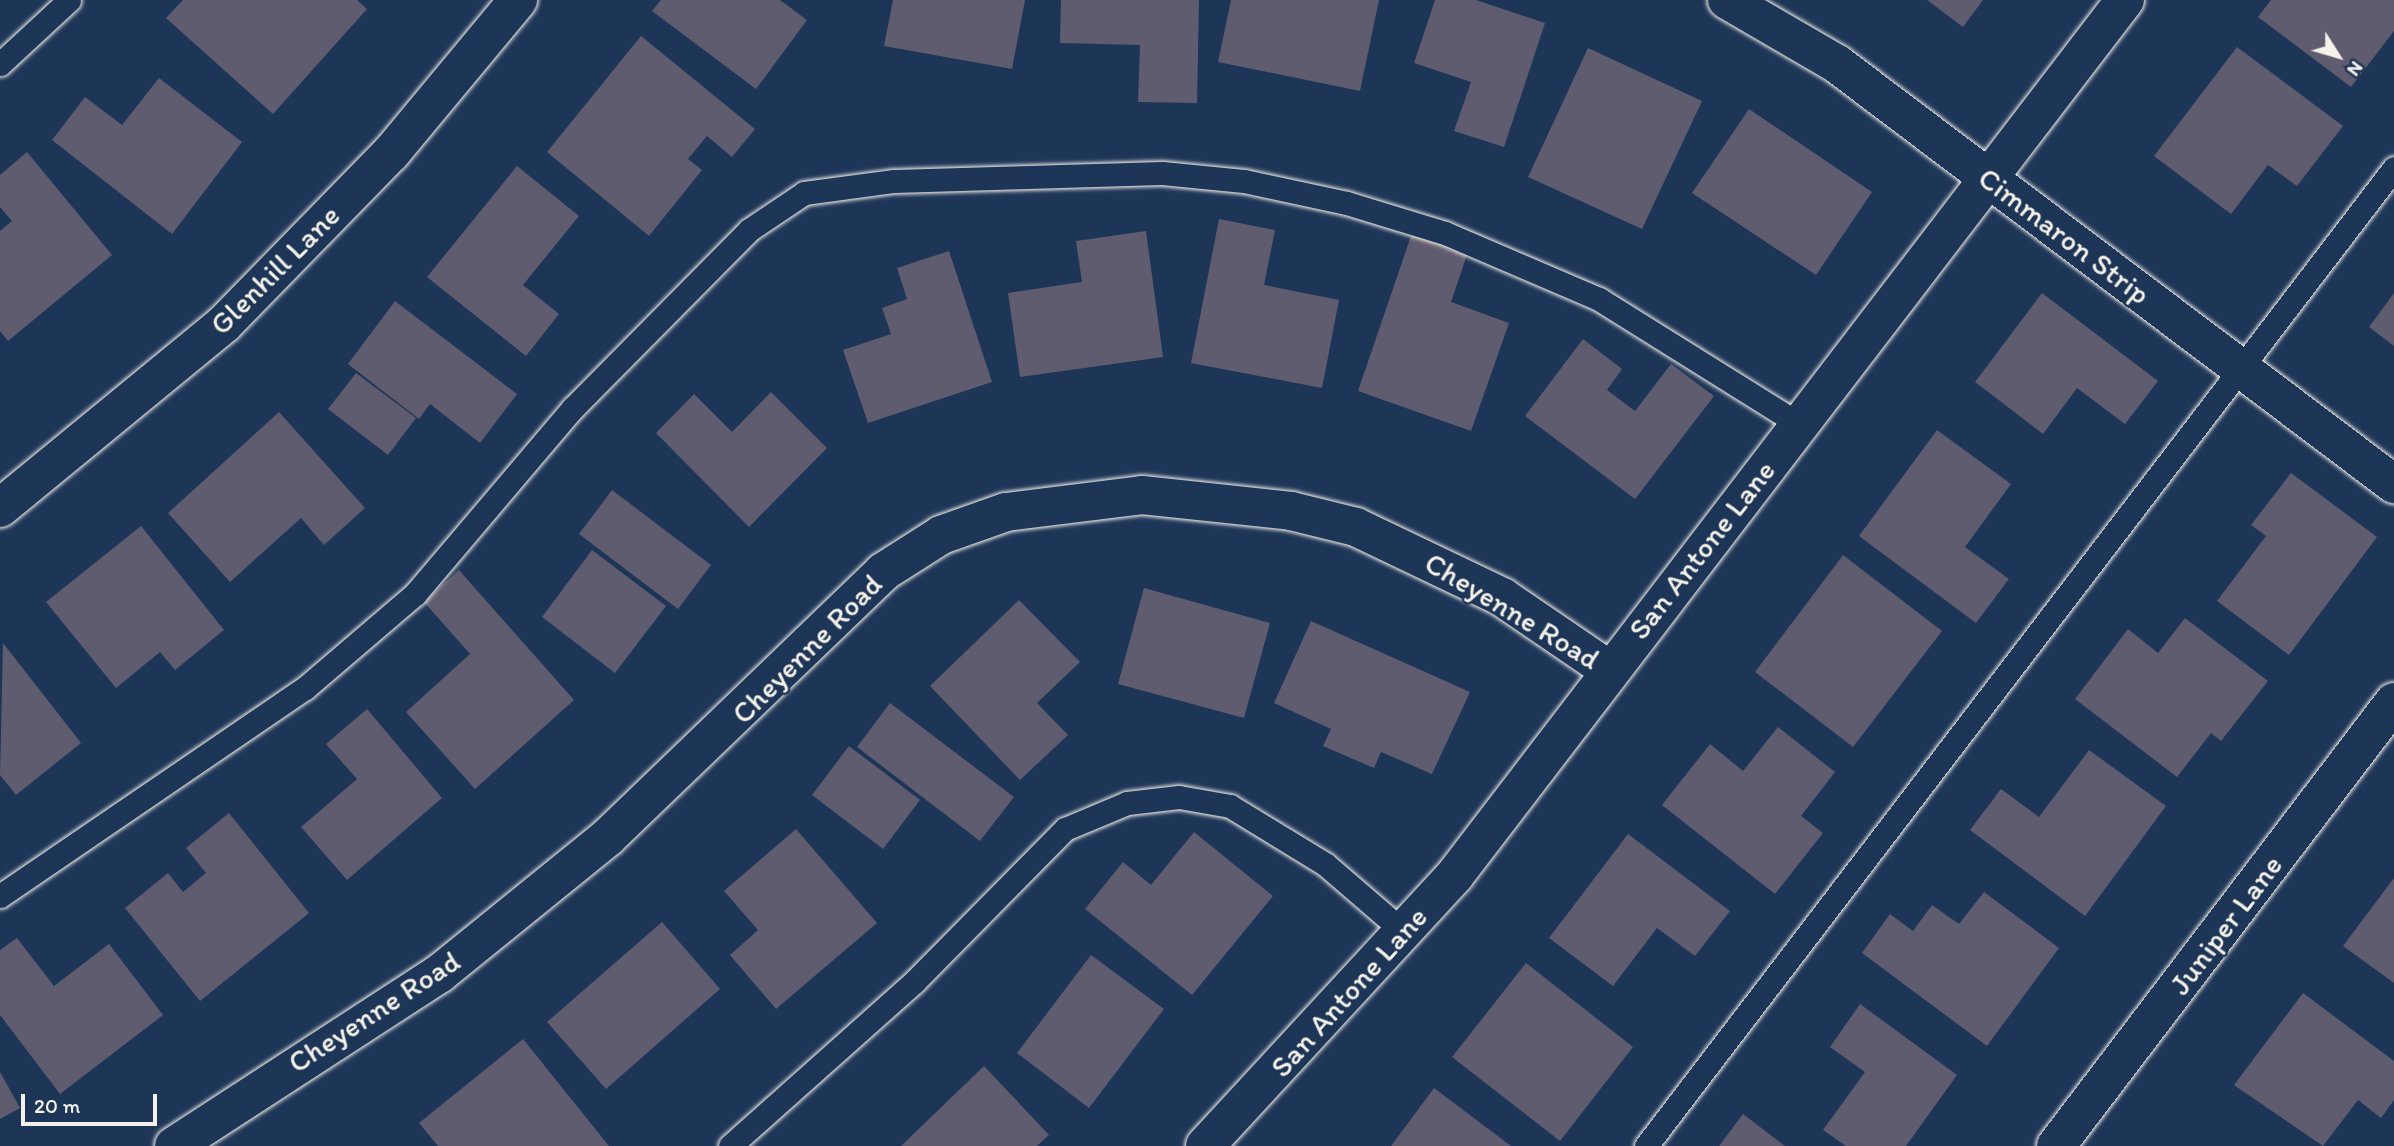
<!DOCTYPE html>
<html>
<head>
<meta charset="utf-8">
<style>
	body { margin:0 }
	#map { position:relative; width:2394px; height:1146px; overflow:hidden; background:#1d3557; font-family:Itim,sans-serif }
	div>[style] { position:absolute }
	.building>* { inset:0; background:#605c70 }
	.roads { filter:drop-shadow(0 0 2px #f4f1e8) drop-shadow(0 0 2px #f4f1e8) }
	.service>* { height:23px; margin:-11.5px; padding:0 11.5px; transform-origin:11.5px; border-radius:11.5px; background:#1d3557 }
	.minor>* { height:38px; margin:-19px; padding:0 19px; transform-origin:19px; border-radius:19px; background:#1d3557 }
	span { translate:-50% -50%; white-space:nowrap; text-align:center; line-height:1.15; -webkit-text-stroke:5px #1d3557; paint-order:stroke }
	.street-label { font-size:30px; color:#f4f1e8 }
	.north { position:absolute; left:2303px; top:21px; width:70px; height:70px; -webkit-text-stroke:5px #1d3557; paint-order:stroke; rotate:127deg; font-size:19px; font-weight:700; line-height:28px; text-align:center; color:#f4f1e8 }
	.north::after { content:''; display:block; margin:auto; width:24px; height:32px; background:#f4f1e8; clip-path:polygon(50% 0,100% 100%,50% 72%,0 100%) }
	.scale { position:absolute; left:21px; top:1094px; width:136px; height:32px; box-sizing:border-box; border:4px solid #f4f1e8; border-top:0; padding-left:9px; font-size:21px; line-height:24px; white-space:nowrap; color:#f4f1e8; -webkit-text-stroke:5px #1d3557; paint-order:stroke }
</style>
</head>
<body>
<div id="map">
	<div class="building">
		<div style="clip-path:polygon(183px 0,357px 0,367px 9px,273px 114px,166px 18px)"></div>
		<div style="clip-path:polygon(661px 0,780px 0,807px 20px,756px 89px,652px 11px)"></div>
		<div style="clip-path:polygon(893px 0,1025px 0,1012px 69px,884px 46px)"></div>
		<div style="clip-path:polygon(1061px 0,1199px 0,1197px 103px,1138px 102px,1140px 45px,1060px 43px)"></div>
		<div style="clip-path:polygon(1231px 0,1379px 0,1360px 91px,1218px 62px)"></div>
		<div style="clip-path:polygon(1435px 0,1476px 0,1545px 23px,1504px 147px,1454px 131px,1471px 82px,1414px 63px)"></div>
		<div style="clip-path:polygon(1927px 0,1983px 0,1963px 27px)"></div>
		<div style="clip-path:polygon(2271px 0,2394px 0,2394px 31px,2351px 87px,2258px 17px)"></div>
		<div style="clip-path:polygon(641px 36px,755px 129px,732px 157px,707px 136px,688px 159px,702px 170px,649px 236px,547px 152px)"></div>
		<div style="clip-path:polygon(2237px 47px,2343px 126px,2297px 186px,2268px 165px,2231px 214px,2154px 156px)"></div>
		<div style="clip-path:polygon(1588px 48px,1702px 101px,1642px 229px,1528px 177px)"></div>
		<div style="clip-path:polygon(159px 78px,242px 142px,172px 234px,52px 140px,85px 97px,122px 125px)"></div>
		<div style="clip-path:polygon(1749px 109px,1872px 192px,1816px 275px,1692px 193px)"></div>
		<div style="clip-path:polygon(27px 152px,112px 255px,8px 341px,0 331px,0 231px,12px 221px,0 207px,0 175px)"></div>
		<div style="clip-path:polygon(517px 166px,579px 216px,523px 285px,559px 314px,526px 356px,427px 277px)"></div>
		<div style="clip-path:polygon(1219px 219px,1275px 230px,1264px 285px,1339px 300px,1322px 388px,1191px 363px)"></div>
		<div style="clip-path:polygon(1146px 231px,1163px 357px,1020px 377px,1008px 293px,1082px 282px,1076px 241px)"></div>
		<div style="clip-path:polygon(1412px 233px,1468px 252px,1451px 302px,1509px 323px,1471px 431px,1358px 391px)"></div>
		<div style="clip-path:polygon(949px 251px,992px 382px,868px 423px,843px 350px,891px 334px,882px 308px,907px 299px,897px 268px)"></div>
		<div style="clip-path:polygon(2042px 293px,2158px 381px,2125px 424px,2077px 388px,2043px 434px,1975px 382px)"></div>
		<div style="clip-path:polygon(2394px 293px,2394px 346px,2369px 327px)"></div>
		<div style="clip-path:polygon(395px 301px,517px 394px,480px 443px,430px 404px,419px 419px,348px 364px)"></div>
		<div style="clip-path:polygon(1583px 339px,1622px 369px,1607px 390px,1635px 411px,1671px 364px,1714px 396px,1635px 499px,1525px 416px)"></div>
		<div style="clip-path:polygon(356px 373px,416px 418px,388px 455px,328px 409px)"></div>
		<div style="clip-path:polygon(771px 392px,827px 448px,749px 527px,656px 433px,694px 394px,732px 432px)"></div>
		<div style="clip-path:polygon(279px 412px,365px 508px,324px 545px,301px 518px,230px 582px,168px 513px)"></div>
		<div style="clip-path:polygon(1937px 430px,2011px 484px,1965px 547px,2009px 579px,1976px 623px,1859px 536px)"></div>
		<div style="clip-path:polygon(2291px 473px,2377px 537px,2289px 655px,2217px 601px,2266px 536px,2251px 525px)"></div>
		<div style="clip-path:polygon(612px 490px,711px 565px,678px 609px,579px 534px)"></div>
		<div style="clip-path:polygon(141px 526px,224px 630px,175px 670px,160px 652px,116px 688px,46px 602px)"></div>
		<div style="clip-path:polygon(592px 550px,666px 606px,615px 673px,542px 617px)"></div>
		<div style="clip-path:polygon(1843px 555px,1942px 631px,1853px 747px,1755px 672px)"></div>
		<div style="clip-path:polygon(459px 570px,574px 700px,475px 789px,406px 712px,470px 654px,424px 602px)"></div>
		<div style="clip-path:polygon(1144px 588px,1270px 623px,1244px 718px,1118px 684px)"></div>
		<div style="clip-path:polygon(1019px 600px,1080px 662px,1037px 703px,1068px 735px,1020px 780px,930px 686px)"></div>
		<div style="clip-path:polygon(2185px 618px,2268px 681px,2221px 741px,2211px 733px,2177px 777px,2075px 699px,2128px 629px,2158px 653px)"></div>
		<div style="clip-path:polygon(1311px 621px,1470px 692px,1432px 774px,1381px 752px,1374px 768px,1323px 746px,1331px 729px,1274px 703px)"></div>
		<div style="clip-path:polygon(3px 643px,81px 743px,16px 795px,0 775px)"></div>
		<div style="clip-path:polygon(890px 703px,1014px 797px,980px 841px,857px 747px)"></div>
		<div style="clip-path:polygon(367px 709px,442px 798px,347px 880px,301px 827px,357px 779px,326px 744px)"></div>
		<div style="clip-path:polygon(1778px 727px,1835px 772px,1801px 816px,1823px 833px,1775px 894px,1662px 805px,1710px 744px,1743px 771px)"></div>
		<div style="clip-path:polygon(849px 746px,920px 800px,883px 849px,812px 795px)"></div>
		<div style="clip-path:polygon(2089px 750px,2166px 806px,2085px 916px,1970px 830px,2001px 789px,2039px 817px)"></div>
		<div style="clip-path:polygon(229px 813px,309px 913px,200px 1001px,125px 908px,168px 873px,183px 892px,206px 873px,186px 848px)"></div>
		<div style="clip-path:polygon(796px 829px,877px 923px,776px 1009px,730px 955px,758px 930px,724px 891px)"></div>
		<div style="clip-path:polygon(1194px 832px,1273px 896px,1192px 995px,1085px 909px,1123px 862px,1151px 885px)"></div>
		<div style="clip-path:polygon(1628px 834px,1730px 911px,1695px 956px,1657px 928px,1613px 986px,1549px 938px)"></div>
		<div style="clip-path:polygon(2394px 878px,2394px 983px,2343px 946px)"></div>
		<div style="clip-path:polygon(1984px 892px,2059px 948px,1987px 1046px,1862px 953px,1890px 914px,1913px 931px,1932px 905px,1959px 924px)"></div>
		<div style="clip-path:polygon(662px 922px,720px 989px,606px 1089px,547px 1022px)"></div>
		<div style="clip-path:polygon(17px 938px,54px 986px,109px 944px,163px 1015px,60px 1094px,0 1015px,0 950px)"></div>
		<div style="clip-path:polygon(1091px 955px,1164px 1009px,1089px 1108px,1017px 1053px)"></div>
		<div style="clip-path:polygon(1526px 963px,1633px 1047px,1560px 1141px,1452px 1057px)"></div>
		<div style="clip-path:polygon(2303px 993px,2394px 1061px,2394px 1100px,2381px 1118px,2358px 1100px,2323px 1146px,2234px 1085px)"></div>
		<div style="clip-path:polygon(1860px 1004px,1957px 1075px,1906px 1146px,1846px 1146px,1823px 1130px,1865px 1072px,1830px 1047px)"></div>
		<div style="clip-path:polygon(523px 1039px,609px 1146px,438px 1146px,419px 1123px)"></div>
		<div style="clip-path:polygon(984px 1066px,1049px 1135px,1037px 1146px,901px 1146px)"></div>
		<div style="clip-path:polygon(0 1072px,20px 1108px,0 1119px)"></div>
		<div style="clip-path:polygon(1434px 1088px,1511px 1146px,1391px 1146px)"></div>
		<div style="clip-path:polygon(1743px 1114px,1785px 1146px,1719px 1146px)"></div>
	</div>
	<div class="roads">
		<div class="service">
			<div style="left:0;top:64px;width:94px;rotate:-42.8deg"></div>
			<div style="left:0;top:896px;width:369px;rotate:-34.3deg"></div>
			<div style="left:305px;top:688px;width:145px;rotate:-40.5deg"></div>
			<div style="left:415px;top:594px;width:244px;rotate:-49.7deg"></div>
			<div style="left:573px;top:408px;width:250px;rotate:-45.3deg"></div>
			<div style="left:749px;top:230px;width:66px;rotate:-33.9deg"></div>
			<div style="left:804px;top:193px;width:91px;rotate:-7.6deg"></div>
			<div style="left:894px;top:181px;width:268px;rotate:-1.7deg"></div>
			<div style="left:1162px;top:173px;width:82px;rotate:5.6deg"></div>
			<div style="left:1244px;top:181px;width:105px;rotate:12.1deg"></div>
			<div style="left:1347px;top:203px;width:102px;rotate:17deg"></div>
			<div style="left:1445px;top:233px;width:168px;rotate:23.2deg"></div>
			<div style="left:1599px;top:299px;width:236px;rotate:32deg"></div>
			<div style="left:730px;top:1146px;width:246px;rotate:-41.7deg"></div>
			<div style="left:914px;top:982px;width:215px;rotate:-45.4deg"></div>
			<div style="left:1065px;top:829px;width:67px;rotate:-22.8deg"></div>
			<div style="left:1127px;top:803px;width:52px;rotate:-6.6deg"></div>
			<div style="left:1179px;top:797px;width:52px;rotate:10deg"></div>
			<div style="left:1230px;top:806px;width:111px;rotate:31.4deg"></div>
			<div style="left:1325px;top:864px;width:103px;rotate:40.7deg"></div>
			<div style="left:1646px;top:1146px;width:1231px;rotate:-52.59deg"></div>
		</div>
		<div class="minor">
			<div style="left:1727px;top:0;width:127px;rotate:30.2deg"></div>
			<div style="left:1837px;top:64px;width:698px;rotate:37.02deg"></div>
			<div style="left:0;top:508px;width:290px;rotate:-39.4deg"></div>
			<div style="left:224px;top:324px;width:239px;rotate:-45.7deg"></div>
			<div style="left:391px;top:153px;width:199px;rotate:-50.3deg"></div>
			<div style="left:174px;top:1146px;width:316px;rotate:-33deg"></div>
			<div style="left:439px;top:974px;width:218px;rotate:-39deg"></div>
			<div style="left:608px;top:837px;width:382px;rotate:-43.9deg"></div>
			<div style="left:883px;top:572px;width:69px;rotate:-32.5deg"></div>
			<div style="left:941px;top:535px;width:69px;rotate:-19.5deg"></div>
			<div style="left:1006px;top:512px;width:137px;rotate:-7.1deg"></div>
			<div style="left:1142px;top:495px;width:150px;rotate:6.1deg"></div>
			<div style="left:1291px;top:511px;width:67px;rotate:13.8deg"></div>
			<div style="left:1356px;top:527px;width:162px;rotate:25.6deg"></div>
			<div style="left:1502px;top:597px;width:130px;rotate:34.3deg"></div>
			<div style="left:1205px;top:1146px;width:369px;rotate:-47.3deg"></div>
			<div style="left:1455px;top:875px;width:1102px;rotate:-52.56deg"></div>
			<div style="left:2056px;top:1146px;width:558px;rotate:-52.72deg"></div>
		</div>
	</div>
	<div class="street-label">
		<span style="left:2064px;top:236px;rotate:37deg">Cimmaron Strip</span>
		<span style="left:275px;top:270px;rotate:-45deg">Glenhill Lane</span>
		<span style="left:1702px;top:550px;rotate:-52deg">San Antone Lane</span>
		<span style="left:1512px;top:611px;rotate:31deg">Cheyenne Road</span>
		<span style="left:807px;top:649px;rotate:-45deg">Cheyenne Road</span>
		<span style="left:2226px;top:925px;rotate:-53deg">Juniper Lane</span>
		<span style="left:1349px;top:992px;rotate:-48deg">San Antone Lane</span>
		<span style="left:374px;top:1012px;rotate:-33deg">Cheyenne Road</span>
	</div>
	<div class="north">N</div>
	<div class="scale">20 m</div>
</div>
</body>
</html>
